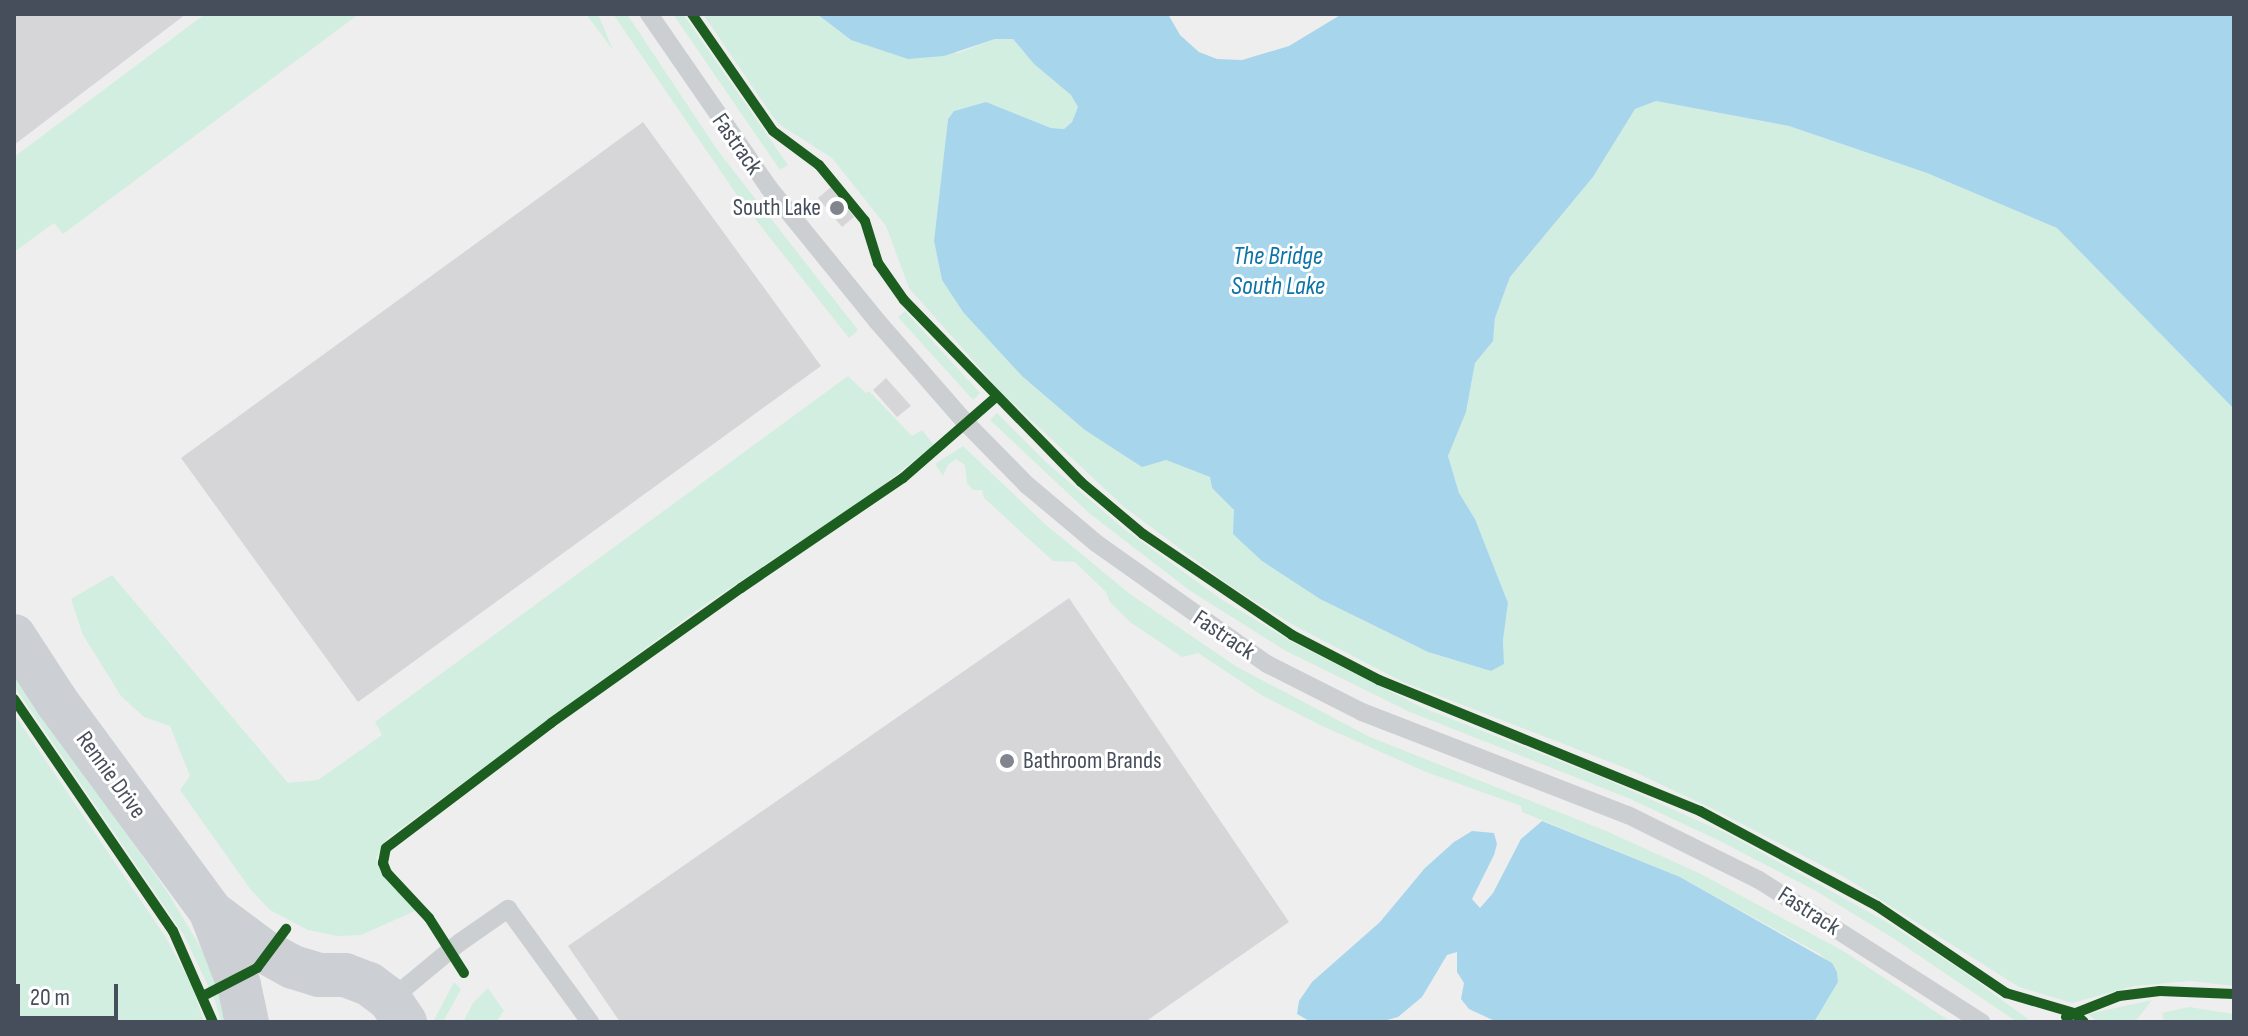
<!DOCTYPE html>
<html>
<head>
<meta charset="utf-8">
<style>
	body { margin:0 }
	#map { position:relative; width:2248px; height:1036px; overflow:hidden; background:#efeeee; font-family:"Sofia Sans Condensed",sans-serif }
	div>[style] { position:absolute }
	.green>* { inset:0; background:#d2eee0 }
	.water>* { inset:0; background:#a7d6ec }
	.building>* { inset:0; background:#d6d6d9 }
	.lane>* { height:18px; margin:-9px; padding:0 9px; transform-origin:9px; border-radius:9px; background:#cccfd2 }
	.secondary>* { height:44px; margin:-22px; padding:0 22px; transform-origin:22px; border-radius:22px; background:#cccfd3 }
	.cycleway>* { height:10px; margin:-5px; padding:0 5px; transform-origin:5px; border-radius:5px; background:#1b5e20 }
	.dots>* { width:22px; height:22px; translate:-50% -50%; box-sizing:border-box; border:4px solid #fff; border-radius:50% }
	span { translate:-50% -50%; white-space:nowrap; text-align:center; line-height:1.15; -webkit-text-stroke:6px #fff; paint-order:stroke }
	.street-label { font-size:24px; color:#464e5b }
	.poi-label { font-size:24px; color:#464e5b }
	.right { translate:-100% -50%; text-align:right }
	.left { translate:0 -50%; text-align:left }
	.water-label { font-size:26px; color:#0c74a7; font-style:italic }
	.frame { position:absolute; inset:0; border:16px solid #464e5b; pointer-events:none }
	.scale { position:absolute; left:16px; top:984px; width:102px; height:36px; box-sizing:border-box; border:4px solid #464e5b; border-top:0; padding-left:10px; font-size:24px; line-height:28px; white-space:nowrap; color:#464e5b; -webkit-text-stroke:6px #fff; paint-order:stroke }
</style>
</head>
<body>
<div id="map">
	<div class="green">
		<div style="clip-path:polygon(205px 14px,359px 14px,63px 234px,54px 223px,14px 252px,14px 157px)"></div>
		<div style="clip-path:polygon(586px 14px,598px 14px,613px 50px)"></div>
		<div style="clip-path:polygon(613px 14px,627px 14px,718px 151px,858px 330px,849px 338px,741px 201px)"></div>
		<div style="clip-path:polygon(673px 14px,683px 14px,788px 165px,780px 170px)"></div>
		<div style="clip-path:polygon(703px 14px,817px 14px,851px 40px,958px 53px,995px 39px,1013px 39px,1034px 64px,1071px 95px,1078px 107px,1072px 122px,1064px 129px,1051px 128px,986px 102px,954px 111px,948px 119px,934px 241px,942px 280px,963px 312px,1155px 462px,1166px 460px,1210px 477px,1212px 488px,1234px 510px,1262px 561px,1320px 599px,1428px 652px,1491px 671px,1504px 664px,1503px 640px,1508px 603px,1475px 519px,1459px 493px,1448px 456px,1466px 412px,1475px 363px,1493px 341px,1495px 318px,1510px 277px,1593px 177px,1635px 109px,1656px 101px,1789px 126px,1927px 173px,2057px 228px,2234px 409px,2234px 986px,2191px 981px,2134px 986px,2072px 1003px,2019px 987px,1846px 878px,1713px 809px,1628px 769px,1403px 682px,1295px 626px,1229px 585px,1124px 507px,1001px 392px,909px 288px,886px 226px,832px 158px,780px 125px,771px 114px)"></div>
		<div style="clip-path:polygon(905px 311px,980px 393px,973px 400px,898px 317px)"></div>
		<div style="clip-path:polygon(848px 376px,866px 393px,869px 391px,912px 436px,922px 430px,934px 445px,873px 493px,700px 608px,388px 838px,376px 858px,380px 870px,417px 910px,361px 935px,337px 936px,308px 930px,270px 910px,251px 890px,180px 790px,190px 776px,170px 726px,144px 717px,121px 696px,83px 635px,71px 599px,112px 575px,288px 783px,318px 780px,382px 735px,375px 722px)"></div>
		<div style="clip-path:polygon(997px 413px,1047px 463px,1124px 529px,1221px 599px,1290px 641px,1421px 707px,1603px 778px,1730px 835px,1885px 921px,1961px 970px,2032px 1022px,2017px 1022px,1893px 938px,1816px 891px,1718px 840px,1628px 798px,1410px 712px,1286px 651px,1189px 590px,1089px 513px,990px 420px)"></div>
		<div style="clip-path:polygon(963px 446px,1046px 525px,1130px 594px,1237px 667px,1370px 737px,1604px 830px,1701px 874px,1845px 952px,1951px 1022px,1814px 1022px,1838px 982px,1837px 971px,1820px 954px,1680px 877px,1522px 812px,1521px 806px,1426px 772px,1320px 725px,1263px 696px,1198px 653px,1182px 657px,1130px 622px,1110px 602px,1106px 592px,1075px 562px,1053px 561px,984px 498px,982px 490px,973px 490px,967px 483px,965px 465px,956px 459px,948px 465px,943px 476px,935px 464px)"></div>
		<div style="clip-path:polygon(14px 673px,168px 893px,207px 958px,228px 1022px,221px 1022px,215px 1001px,184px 935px,14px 686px)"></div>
		<div style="clip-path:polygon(14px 714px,165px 936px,192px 986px,204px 1022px,14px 1022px)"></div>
		<div style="clip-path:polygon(454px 982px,461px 989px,443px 1022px,433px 1022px)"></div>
		<div style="clip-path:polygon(488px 988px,504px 1011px,496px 1022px,463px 1022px,473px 1003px)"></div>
		<div style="clip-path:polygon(2152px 1000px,2135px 1022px,2098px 1022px,2088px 1014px)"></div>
		<div style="clip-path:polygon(2189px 1007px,2234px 1014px,2234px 1022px,2164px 1022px,2162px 1013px)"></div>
	</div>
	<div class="water">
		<div style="clip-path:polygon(817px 14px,1168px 14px,1180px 35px,1199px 52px,1217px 59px,1242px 60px,1289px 46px,1342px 14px,2234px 14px,2234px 409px,2057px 228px,1927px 173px,1789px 126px,1656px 101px,1635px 109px,1593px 177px,1510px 277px,1495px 318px,1493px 341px,1475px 363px,1466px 412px,1448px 456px,1459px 493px,1475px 519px,1508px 603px,1503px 640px,1504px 664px,1491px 671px,1428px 652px,1320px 599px,1262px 561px,1233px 534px,1234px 510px,1212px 488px,1210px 477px,1166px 460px,1142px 467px,1085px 430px,1022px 376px,963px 312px,942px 280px,934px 241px,948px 119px,954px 111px,986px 102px,1051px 128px,1064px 129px,1072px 122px,1078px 107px,1071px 95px,1034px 64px,1013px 39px,995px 39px,944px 56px,908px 59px,851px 40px)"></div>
		<div style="clip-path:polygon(1542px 821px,1680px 877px,1832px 963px,1837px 972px,1838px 982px,1814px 1022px,1497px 1022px,1469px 1009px,1461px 999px,1464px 983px,1457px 972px,1457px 952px,1447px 955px,1422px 997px,1398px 1017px,1380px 1022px,1311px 1022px,1297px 1014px,1299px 1001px,1312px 982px,1380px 922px,1425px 868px,1454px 842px,1472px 831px,1494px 833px,1497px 844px,1494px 855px,1472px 899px,1480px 908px,1493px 893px,1521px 839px)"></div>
	</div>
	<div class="building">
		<div style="clip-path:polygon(14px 14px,186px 14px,14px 145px)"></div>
		<div style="clip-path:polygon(643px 122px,821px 366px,358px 702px,181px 458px)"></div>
		<div style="clip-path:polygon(831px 187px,854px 217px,842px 227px,818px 198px)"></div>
		<div style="clip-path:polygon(886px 378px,911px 406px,897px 417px,873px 390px)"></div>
		<div style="clip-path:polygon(1069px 598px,1289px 922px,1145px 1022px,620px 1022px,568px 946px)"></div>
	</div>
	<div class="lane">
		<div style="left:649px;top:14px;width:211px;rotate:55.4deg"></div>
		<div style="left:769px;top:188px;width:171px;rotate:50.9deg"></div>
		<div style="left:877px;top:321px;width:137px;rotate:48.9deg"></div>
		<div style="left:967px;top:424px;width:86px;rotate:45.5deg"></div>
		<div style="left:1027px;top:485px;width:90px;rotate:40deg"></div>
		<div style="left:1096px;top:543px;width:209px;rotate:35.3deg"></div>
		<div style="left:1267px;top:664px;width:106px;rotate:26.8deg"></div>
		<div style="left:1362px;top:712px;width:285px;rotate:21.2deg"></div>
		<div style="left:1628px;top:815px;width:146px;rotate:26.4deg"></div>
		<div style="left:1759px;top:880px;width:264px;rotate:32.6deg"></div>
		<div style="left:390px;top:1000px;width:89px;rotate:-39.6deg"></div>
		<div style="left:459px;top:943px;width:60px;rotate:-34.8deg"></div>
		<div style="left:508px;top:909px;width:140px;rotate:54deg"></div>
	</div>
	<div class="secondary">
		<div style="left:14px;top:636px;width:79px;rotate:56.9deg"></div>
		<div style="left:57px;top:702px;width:260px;rotate:53.7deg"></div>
		<div style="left:211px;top:912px;width:78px;rotate:69deg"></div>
		<div style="left:239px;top:985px;width:38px;rotate:78deg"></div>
		<div style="left:211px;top:912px;width:64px;rotate:36.7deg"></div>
		<div style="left:262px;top:950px;width:35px;rotate:29deg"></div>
		<div style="left:293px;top:967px;width:27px;rotate:17deg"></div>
		<div style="left:319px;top:975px;width:26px"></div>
		<div style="left:345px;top:975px;width:26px;rotate:21deg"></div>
		<div style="left:369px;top:984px;width:26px;rotate:37deg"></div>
		<div style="left:390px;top:1000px;width:27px;rotate:56deg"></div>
	</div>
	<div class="cycleway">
		<div style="left:692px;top:14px;width:142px;rotate:55.3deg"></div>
		<div style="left:773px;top:131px;width:57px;rotate:36.5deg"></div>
		<div style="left:819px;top:165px;width:72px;rotate:50.6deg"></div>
		<div style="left:865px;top:221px;width:44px;rotate:72.8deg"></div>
		<div style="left:878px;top:263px;width:45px;rotate:54.9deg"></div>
		<div style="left:904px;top:300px;width:254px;rotate:45.8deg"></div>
		<div style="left:1081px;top:482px;width:81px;rotate:40deg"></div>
		<div style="left:1143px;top:534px;width:180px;rotate:34.1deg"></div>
		<div style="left:1292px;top:635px;width:98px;rotate:27.3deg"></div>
		<div style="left:1379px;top:680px;width:347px;rotate:22.2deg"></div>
		<div style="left:1700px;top:811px;width:201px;rotate:28.2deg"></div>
		<div style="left:1877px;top:906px;width:156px;rotate:34deg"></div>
		<div style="left:2006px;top:993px;width:71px;rotate:16.4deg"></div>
		<div style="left:2074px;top:1013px;width:13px;rotate:42deg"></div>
		<div style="left:14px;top:699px;width:281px;rotate:55.6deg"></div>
		<div style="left:173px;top:931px;width:99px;rotate:66.3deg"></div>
		<div style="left:464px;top:973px;width:65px;rotate:-122.5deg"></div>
		<div style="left:429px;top:918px;width:62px;rotate:-133deg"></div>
		<div style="left:387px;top:873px;width:11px;rotate:-112deg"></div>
		<div style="left:383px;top:863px;width:15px;rotate:-79deg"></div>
		<div style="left:386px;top:848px;width:207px;rotate:-37.1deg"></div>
		<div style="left:551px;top:723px;width:233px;rotate:-35.4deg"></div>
		<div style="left:741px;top:588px;width:196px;rotate:-34.2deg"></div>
		<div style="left:903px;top:478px;width:123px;rotate:-41.1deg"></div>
		<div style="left:203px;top:996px;width:61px;rotate:-27.4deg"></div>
		<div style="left:257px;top:968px;width:49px;rotate:-53.4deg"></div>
		<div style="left:2066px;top:1017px;width:57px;rotate:-21.6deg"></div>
		<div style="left:2119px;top:996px;width:41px;rotate:-7deg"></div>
		<div style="left:2160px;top:991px;width:74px;rotate:2.3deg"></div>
	</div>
	<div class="dots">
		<div style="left:837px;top:208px;background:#81868e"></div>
		<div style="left:1007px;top:761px;background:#81868e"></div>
	</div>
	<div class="street-label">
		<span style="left:737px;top:144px;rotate:55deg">Fastrack</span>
		<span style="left:1224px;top:635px;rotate:34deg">Fastrack</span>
		<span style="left:111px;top:775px;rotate:54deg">Rennie Drive</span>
		<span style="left:1809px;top:911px;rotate:33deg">Fastrack</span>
	</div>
	<div class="poi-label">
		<span class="right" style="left:821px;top:208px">South Lake</span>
		<span class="left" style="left:1023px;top:761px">Bathroom Brands</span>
	</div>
	<div class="water-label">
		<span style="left:1278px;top:272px">The Bridge<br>South Lake</span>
	</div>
	<div class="frame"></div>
	<div class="scale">20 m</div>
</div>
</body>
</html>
